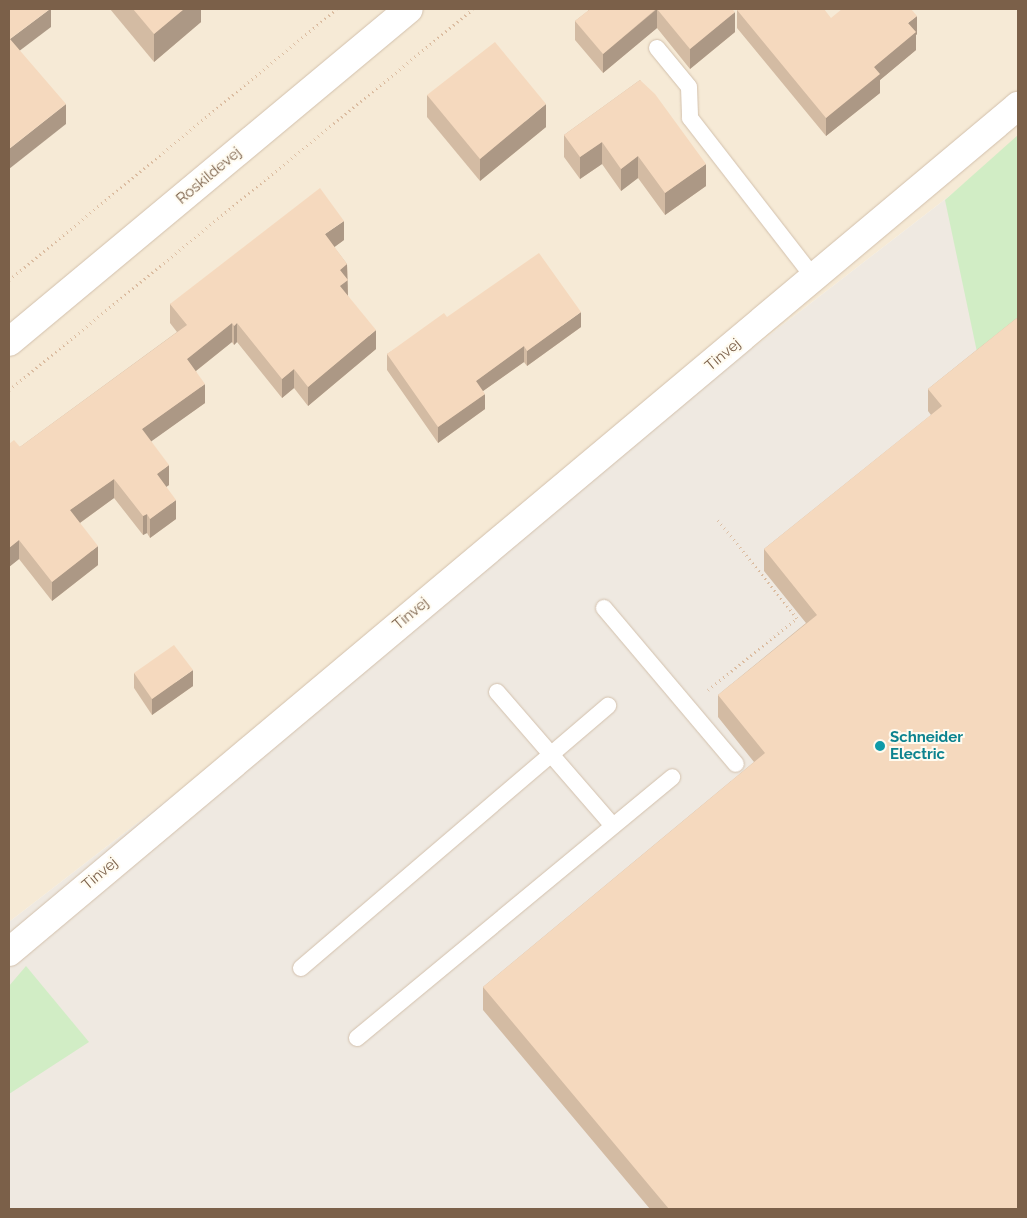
<!DOCTYPE html>
<html>
<head>
<meta charset="utf-8">
<style>
	body { margin:0 }
	#map { position:relative; width:1027px; height:1218px; overflow:hidden; background:#fef7e8; font-family:Raleway,sans-serif }
	div>[style] { position:absolute }
	.residential>* { inset:0; background:#f6ead6 }
	.industrial>* { inset:0; background:#efe9e1 }
	.green>* { inset:0; background:#d1edc5 }
	.path>* { height:3px; margin-top:-1.5px; transform-origin:0; background:repeating-linear-gradient(90deg,#dbbca0 0 1px,transparent 0 5px) }
	.roads { filter:drop-shadow(0 0 1px #d2c0ac) drop-shadow(0 0 1px #d2c0ac) }
	.service>* { height:16px; margin:-8px; padding:0 8px; transform-origin:8px; border-radius:8px; background:#fff }
	.minor>* { height:28px; margin:-14px; padding:0 14px; transform-origin:14px; border-radius:14px; background:#fff }
	.tertiary>* { height:28px; margin:-14px; padding:0 14px; transform-origin:14px; border-radius:14px; background:#fff }
	.wall>* { inset:0; background:#d3bba3 }
	.shaded-wall>* { inset:0; background:#ac9885 }
	.building>* { inset:0; background:#f5d9be }
	.dots>* { width:14px; height:14px; translate:-50% -50%; box-sizing:border-box; border:2px solid #fffbf0; border-radius:50% }
	span { translate:-50% -50%; white-space:nowrap; text-align:center; line-height:1.15; -webkit-text-stroke:4px #fffbf0; paint-order:stroke }
	.street-label { font-size:15px; color:#7b6049 }
	.culture-label { font-size:15px; color:#0d838f; font-weight:700 }
	.left { translate:0 -50%; text-align:left }
	.frame { position:absolute; inset:0; border:10px solid #7b6049; pointer-events:none }
</style>
</head>
<body>
<div id="map">
	<div class="residential">
		<div style="clip-path:polygon(9px 9px,1018px 9px,1018px 143px,9px 922px)"></div>
	</div>
	<div class="industrial">
		<div style="clip-path:polygon(1018px 143px,1018px 1209px,9px 1209px,9px 922px)"></div>
	</div>
	<div class="green">
		<div style="clip-path:polygon(1018px 135px,1018px 318px,977px 352px,945px 200px)"></div>
		<div style="clip-path:polygon(26px 966px,89px 1042px,9px 1094px,9px 986px)"></div>
	</div>
	<div class="path">
		<div style="left:9px;top:280px;width:425px;rotate:-39.6deg"></div>
		<div style="left:9px;top:390px;width:600px;rotate:-39.39deg"></div>
		<div style="left:708px;top:690px;width:114px;rotate:-39deg"></div>
		<div style="left:797px;top:618px;width:127px;rotate:-128.9deg"></div>
	</div>
	<div class="roads">
		<div class="service">
			<div style="left:657px;top:48px;width:50px;rotate:50.6deg"></div>
			<div style="left:689px;top:87px;width:31px;rotate:88deg"></div>
			<div style="left:690px;top:118px;width:204px;rotate:52.2deg"></div>
			<div style="left:604px;top:608px;width:204px;rotate:49.8deg"></div>
			<div style="left:497px;top:692px;width:177px;rotate:49.1deg"></div>
			<div style="left:301px;top:968px;width:404px;rotate:-40.5deg"></div>
			<div style="left:357px;top:1038px;width:409px;rotate:-39.6deg"></div>
		</div>
		<div class="minor">
			<div style="left:9px;top:952px;width:1317px;rotate:-39.98deg"></div>
		</div>
		<div class="tertiary">
			<div style="left:9px;top:342px;width:520px;rotate:-39.78deg"></div>
		</div>
	</div>
	<div class="wall">
		<div style="clip-path:polygon(110px 9px,201px 9px,201px 22px,154px 62px)"></div>
		<div style="clip-path:polygon(588px 9px,732px 9px,735px 32px,690px 69px,657px 28px,603px 73px,575px 40px,575px 21px,588px 11px)"></div>
		<div style="clip-path:polygon(737px 10px,917px 34px,916px 35px,916px 50px,880px 80px,880px 93px,826px 136px,737px 28px)"></div>
		<div style="clip-path:polygon(640px 80px,706px 186px,665px 215px,638px 178px,621px 191px,602px 164px,580px 179px,564px 157px,564px 135px)"></div>
		<div style="clip-path:polygon(427px 95px,546px 127px,480px 181px,427px 117px)"></div>
		<div style="clip-path:polygon(344px 240px,334px 247px,347px 264px,348px 296px,376px 349px,308px 406px,294px 388px,282px 398px,237px 342px,234px 345px,232px 342px,196px 371px,205px 403px,151px 441px,169px 485px,166px 487px,176px 519px,150px 538px,147px 533px,143px 535px,114px 498px,80px 523px,98px 565px,52px 601px,19px 559px,9px 567px,9px 444px,20px 447px,177px 332px,170px 323px,170px 304px)"></div>
		<div style="clip-path:polygon(447px 317px,581px 327px,527px 366px,524px 362px,483px 391px,485px 409px,438px 443px,387px 370px,387px 354px)"></div>
		<div style="clip-path:polygon(1018px 317px,1018px 1209px,650px 1209px,483px 1010px,483px 987px,754px 762px,718px 717px,718px 695px,806px 623px,764px 571px,764px 549px,931px 415px,928px 411px,928px 389px)"></div>
		<div style="clip-path:polygon(134px 673px,193px 686px,152px 715px,134px 688px)"></div>
	</div>
	<div class="shaded-wall">
		<div style="clip-path:polygon(50px 9px,51px 9px,51px 27px,10px 58px,10px 39px)"></div>
		<div style="clip-path:polygon(184px 9px,201px 9px,201px 22px,154px 62px,154px 34px)"></div>
		<div style="clip-path:polygon(657px 9px,657px 28px,603px 73px,603px 54px)"></div>
		<div style="clip-path:polygon(735px 12px,735px 32px,690px 69px,690px 49px)"></div>
		<div style="clip-path:polygon(917px 16px,917px 34px,916px 35px,916px 50px,880px 80px,880px 93px,826px 136px,826px 118px,874px 67px,908px 23px)"></div>
		<div style="clip-path:polygon(66px 104px,66px 124px,9px 169px,9px 149px)"></div>
		<div style="clip-path:polygon(546px 104px,546px 127px,480px 181px,480px 159px)"></div>
		<div style="clip-path:polygon(602px 142px,602px 164px,580px 179px,580px 157px)"></div>
		<div style="clip-path:polygon(638px 156px,638px 178px,621px 191px,621px 169px)"></div>
		<div style="clip-path:polygon(706px 164px,706px 186px,665px 215px,665px 193px)"></div>
		<div style="clip-path:polygon(344px 221px,344px 240px,325px 254px,325px 234px)"></div>
		<div style="clip-path:polygon(347px 264px,348px 299px,340px 305px,340px 270px)"></div>
		<div style="clip-path:polygon(581px 312px,581px 327px,527px 366px,527px 351px)"></div>
		<div style="clip-path:polygon(232px 323px,232px 342px,187px 378px,187px 359px)"></div>
		<div style="clip-path:polygon(237px 323px,237px 342px,234px 345px,234px 326px)"></div>
		<div style="clip-path:polygon(376px 330px,376px 349px,308px 406px,308px 387px)"></div>
		<div style="clip-path:polygon(524px 346px,524px 362px,476px 396px,476px 381px)"></div>
		<div style="clip-path:polygon(294px 369px,294px 388px,282px 398px,282px 379px)"></div>
		<div style="clip-path:polygon(205px 384px,205px 403px,142px 448px,142px 429px)"></div>
		<div style="clip-path:polygon(485px 394px,485px 409px,438px 443px,438px 427px)"></div>
		<div style="clip-path:polygon(169px 465px,169px 485px,157px 493px,157px 474px)"></div>
		<div style="clip-path:polygon(114px 479px,114px 498px,70px 530px,70px 510px)"></div>
		<div style="clip-path:polygon(176px 500px,176px 519px,150px 538px,150px 519px)"></div>
		<div style="clip-path:polygon(147px 514px,147px 533px,143px 535px,143px 516px)"></div>
		<div style="clip-path:polygon(19px 540px,19px 559px,9px 567px,9px 548px)"></div>
		<div style="clip-path:polygon(98px 546px,98px 565px,52px 601px,52px 582px)"></div>
		<div style="clip-path:polygon(193px 670px,193px 686px,152px 715px,152px 699px)"></div>
	</div>
	<div class="building">
		<div style="clip-path:polygon(9px 9px,50px 9px,10px 39px,66px 104px,9px 149px)"></div>
		<div style="clip-path:polygon(133px 9px,184px 9px,154px 34px)"></div>
		<div style="clip-path:polygon(590px 9px,656px 9px,603px 54px,575px 21px)"></div>
		<div style="clip-path:polygon(657px 9px,732px 9px,735px 12px,690px 49px)"></div>
		<div style="clip-path:polygon(739px 9px,824px 9px,831px 18px,842px 9px,911px 9px,917px 16px,908px 23px,916px 32px,874px 67px,880px 74px,826px 118px,737px 10px)"></div>
		<div style="clip-path:polygon(495px 42px,546px 104px,480px 159px,427px 95px)"></div>
		<div style="clip-path:polygon(640px 80px,655px 94px,706px 164px,665px 193px,638px 156px,621px 169px,602px 142px,580px 157px,564px 135px)"></div>
		<div style="clip-path:polygon(320px 188px,344px 221px,325px 234px,347px 264px,340px 270px,348px 280px,340px 286px,376px 330px,308px 387px,294px 369px,282px 379px,237px 323px,234px 326px,232px 323px,187px 359px,205px 384px,142px 429px,169px 465px,157px 474px,176px 500px,150px 519px,147px 514px,143px 516px,114px 479px,70px 510px,98px 546px,52px 582px,19px 540px,9px 548px,9px 444px,14px 440px,20px 447px,187px 325px,170px 304px)"></div>
		<div style="clip-path:polygon(539px 253px,581px 312px,527px 351px,524px 346px,476px 381px,485px 394px,438px 427px,387px 354px,444px 313px,447px 317px)"></div>
		<div style="clip-path:polygon(1018px 317px,1018px 1209px,669px 1209px,483px 987px,765px 753px,718px 695px,817px 615px,764px 549px,942px 406px,928px 389px)"></div>
		<div style="clip-path:polygon(174px 645px,193px 670px,152px 699px,134px 673px)"></div>
	</div>
	<div class="dots">
		<div style="left:880px;top:746px;background:#0f9aa8"></div>
	</div>
	<div class="street-label">
		<span style="left:209px;top:176px;rotate:-40deg">Roskildevej</span>
		<span style="left:723px;top:355px;rotate:-40deg">Tinvej</span>
		<span style="left:411px;top:614px;rotate:-40deg">Tinvej</span>
		<span style="left:100px;top:874px;rotate:-40deg">Tinvej</span>
	</div>
	<div class="culture-label">
		<span class="left" style="left:890px;top:746px">Schneider<br>Electric</span>
	</div>
	<div class="frame"></div>
</div>
</body>
</html>
